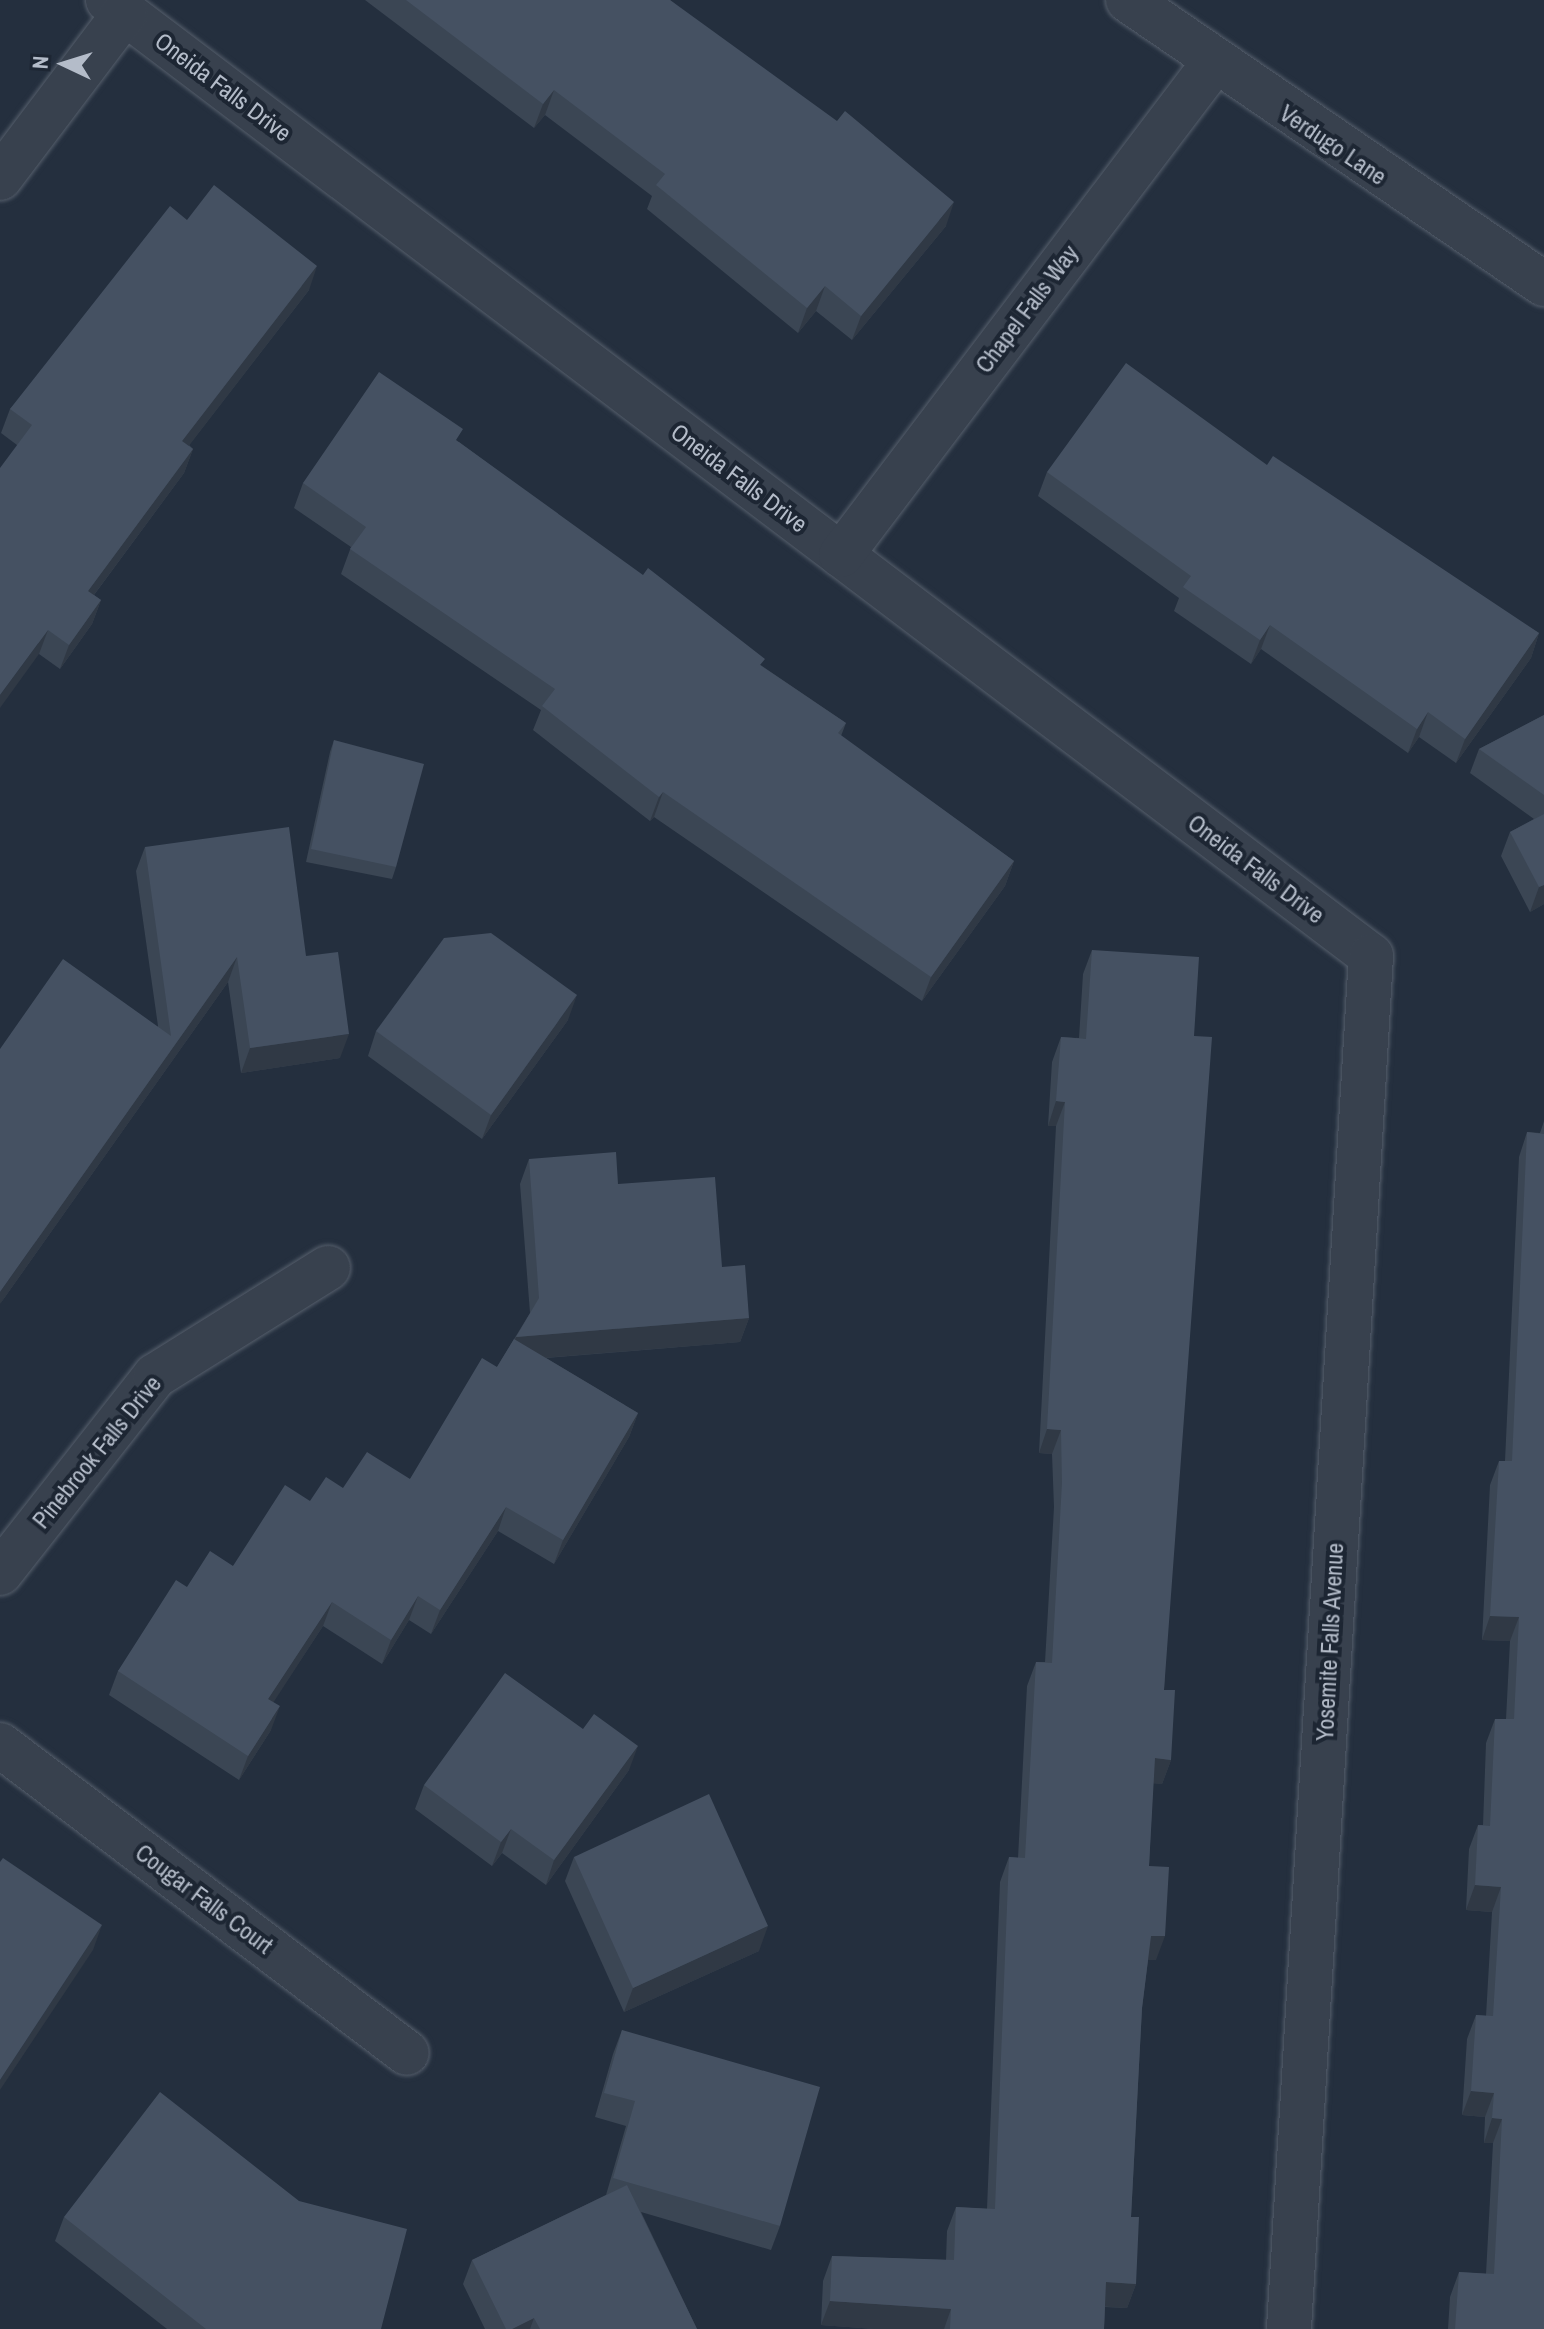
<!DOCTYPE html>
<html>
<head>
<meta charset="utf-8">
<style>
	body { margin:0 }
	#map { position:relative; width:1544px; height:2329px; overflow:hidden; background:#242f3e; font-family:"Archivo Narrow",sans-serif }
	div>[style] { position:absolute }
	.roads { filter:drop-shadow(0 0 2px #565f6c) drop-shadow(0 0 2px #565f6c) }
	.minor>* { height:44px; margin:-22px; padding:0 22px; transform-origin:22px; border-radius:22px; background:#38414e }
	.tertiary>* { height:44px; margin:-22px; padding:0 22px; transform-origin:22px; border-radius:22px; background:#38414e }
	.wall>* { inset:0; background:#3b4654 }
	.shaded-wall>* { inset:0; background:#303945 }
	.building>* { inset:0; background:#455162 }
	span { translate:-50% -50%; white-space:nowrap; text-align:center; line-height:1.15; -webkit-text-stroke:8px #1d2633; paint-order:stroke }
	.street-label { font-size:24px; color:#b4bcc9 }
	.north { position:absolute; left:24px; top:24px; width:80px; height:80px; -webkit-text-stroke:6px #1d2633; paint-order:stroke; rotate:274deg; font-size:22px; font-weight:700; line-height:32px; text-align:center; color:#b4bcc9 }
	.north::after { content:''; display:block; margin:auto; width:28px; height:36px; background:#b4bcc9; clip-path:polygon(50% 0,100% 100%,50% 72%,0 100%) }
</style>
</head>
<body>
<div id="map">
	<div class="roads">
		<div class="minor">
			<div style="left:108px;top:0;width:1584px;rotate:37.12deg"></div>
			<div style="left:1371px;top:956px;width:1375px;rotate:93.42deg"></div>
			<div style="left:0;top:178px;width:207px;rotate:-52.9deg"></div>
			<div style="left:841px;top:555px;width:616px;rotate:-52.85deg"></div>
			<div style="left:0;top:1573px;width:251px;rotate:-51.8deg"></div>
			<div style="left:155px;top:1376px;width:204px;rotate:-32deg"></div>
			<div style="left:0;top:1745px;width:510px;rotate:37.12deg"></div>
		</div>
		<div class="tertiary">
			<div style="left:1128px;top:0;width:504px;rotate:34.32deg"></div>
		</div>
	</div>
	<div class="wall">
		<div style="clip-path:polygon(365px 0,670px 0,946px 226px,852px 340px,816px 311px,798px 333px,647px 209px,652px 196px,545px 115px,534px 128px)"></div>
		<div style="clip-path:polygon(187px 220px,309px 290px,189px 445px,193px 449px,184px 473px,94px 595px,101px 600px,92px 624px,60px 669px,39px 654px,17px 445px,1px 433px,10px 409px)"></div>
		<div style="clip-path:polygon(459px 442px,762px 666px,846px 723px,841px 736px,1014px 861px,1005px 886px,922px 1001px,654px 817px,650px 821px,533px 730px,541px 710px,341px 574px,351px 547px,294px 508px,303px 483px)"></div>
		<div style="clip-path:polygon(1267px 465px,1539px 633px,1531px 658px,1456px 763px,1419px 737px,1408px 753px,1261px 649px,1251px 664px,1174px 611px,1179px 598px,1038px 496px,1047px 472px)"></div>
		<div style="clip-path:polygon(1544px 715px,1544px 904px,1530px 912px,1501px 856px,1510px 832px,1534px 819px,1470px 773px,1479px 749px)"></div>
		<div style="clip-path:polygon(334px 740px,396px 867px,392px 879px,306px 862px,330px 752px)"></div>
		<div style="clip-path:polygon(145px 847px,306px 956px,340px 1058px,241px 1073px,228px 982px,0 1304px,158px 1026px,136px 871px)"></div>
		<div style="clip-path:polygon(1092px 950px,1194px 1036px,1164px 1690px,1171px 1760px,1162px 1784px,1153px 1783px,1149px 1866px,1156px 1960px,1148px 1960px,1142px 2008px,1131px 2217px,1136px 2284px,1127px 2308px,1105px 2307px,1104px 2329px,875px 2329px,821px 2325px,823px 2281px,832px 2256px,946px 2260px,947px 2231px,956px 2207px,987px 2209px,1000px 1882px,1009px 1857px,1018px 1858px,1027px 1686px,1036px 1662px,1045px 1662px,1054px 1507px,1052px 1454px,1039px 1453px,1056px 1126px,1048px 1126px,1052px 1062px,1061px 1037px,1079px 1038px,1083px 974px)"></div>
		<div style="clip-path:polygon(568px 1020px,482px 1139px,368px 1056px,376px 1031px)"></div>
		<div style="clip-path:polygon(1544px 1121px,1544px 2329px,1448px 2329px,1450px 2297px,1459px 2272px,1486px 2274px,1493px 2143px,1484px 2143px,1485px 2117px,1462px 2115px,1467px 2039px,1476px 2015px,1486px 2016px,1492px 1912px,1466px 1910px,1469px 1849px,1478px 1825px,1483px 1825px,1486px 1743px,1495px 1719px,1506px 1719px,1510px 1641px,1482px 1640px,1490px 1485px,1499px 1461px,1505px 1461px,1519px 1157px,1527px 1132px,1540px 1133px)"></div>
		<div style="clip-path:polygon(529px 1159px,618px 1184px,722px 1267px,749px 1318px,740px 1342px,546px 1358px,638px 1413px,629px 1437px,554px 1564px,498px 1531px,431px 1634px,409px 1620px,382px 1664px,323px 1626px,273px 1702px,271px 1730px,239px 1780px,109px 1695px,118px 1671px,187px 1587px,233px 1566px,310px 1501px,343px 1488px,410px 1479px,497px 1367px,530px 1313px,520px 1184px)"></div>
		<div style="clip-path:polygon(629px 1770px,546px 1885px,502px 1853px,492px 1866px,415px 1809px,424px 1785px)"></div>
		<div style="clip-path:polygon(574px 1857px,759px 1951px,624px 2012px,565px 1881px)"></div>
		<div style="clip-path:polygon(622px 2030px,780px 2226px,771px 2250px,641px 2212px,697px 2329px,485px 2329px,463px 2284px,472px 2260px,606px 2195px,626px 2126px,595px 2117px,613px 2054px)"></div>
		<div style="clip-path:polygon(64px 2217px,381px 2329px,167px 2329px,55px 2241px)"></div>
	</div>
	<div class="shaded-wall">
		<div style="clip-path:polygon(554px 90px,545px 115px,534px 128px,543px 104px)"></div>
		<div style="clip-path:polygon(954px 202px,946px 226px,852px 340px,861px 316px)"></div>
		<div style="clip-path:polygon(317px 266px,309px 290px,174px 465px,182px 441px)"></div>
		<div style="clip-path:polygon(825px 286px,816px 311px,798px 333px,807px 308px)"></div>
		<div style="clip-path:polygon(193px 449px,184px 473px,79px 615px,88px 591px)"></div>
		<div style="clip-path:polygon(101px 600px,92px 624px,60px 669px,69px 645px)"></div>
		<div style="clip-path:polygon(1270px 625px,1261px 649px,1251px 664px,1260px 640px)"></div>
		<div style="clip-path:polygon(48px 630px,39px 654px,0 708px,0 695px)"></div>
		<div style="clip-path:polygon(1539px 633px,1531px 658px,1456px 763px,1465px 739px)"></div>
		<div style="clip-path:polygon(1428px 712px,1419px 737px,1408px 753px,1417px 729px)"></div>
		<div style="clip-path:polygon(663px 792px,654px 817px,650px 821px,659px 797px)"></div>
		<div style="clip-path:polygon(1014px 861px,1005px 886px,922px 1001px,931px 977px)"></div>
		<div style="clip-path:polygon(1544px 885px,1544px 904px,1530px 912px,1539px 887px)"></div>
		<div style="clip-path:polygon(237px 957px,228px 982px,0 1304px,0 1292px)"></div>
		<div style="clip-path:polygon(577px 995px,568px 1020px,482px 1139px,491px 1115px)"></div>
		<div style="clip-path:polygon(349px 1034px,340px 1058px,241px 1073px,250px 1048px)"></div>
		<div style="clip-path:polygon(1056px 1101px,1065px 1102px,1056px 1126px,1048px 1126px)"></div>
		<div style="clip-path:polygon(749px 1318px,740px 1342px,507px 1361px,516px 1337px)"></div>
		<div style="clip-path:polygon(638px 1413px,629px 1437px,554px 1564px,563px 1540px)"></div>
		<div style="clip-path:polygon(1047px 1429px,1061px 1430px,1052px 1454px,1039px 1453px)"></div>
		<div style="clip-path:polygon(506px 1507px,498px 1531px,431px 1634px,440px 1610px)"></div>
		<div style="clip-path:polygon(418px 1596px,409px 1620px,382px 1664px,391px 1640px)"></div>
		<div style="clip-path:polygon(332px 1602px,323px 1626px,260px 1723px,268px 1699px)"></div>
		<div style="clip-path:polygon(1490px 1616px,1519px 1617px,1510px 1641px,1482px 1640px)"></div>
		<div style="clip-path:polygon(280px 1706px,271px 1730px,239px 1780px,248px 1756px)"></div>
		<div style="clip-path:polygon(638px 1746px,629px 1770px,546px 1885px,554px 1860px)"></div>
		<div style="clip-path:polygon(1155px 1758px,1171px 1760px,1162px 1784px,1146px 1783px)"></div>
		<div style="clip-path:polygon(511px 1829px,502px 1853px,492px 1866px,501px 1842px)"></div>
		<div style="clip-path:polygon(1475px 1885px,1501px 1887px,1492px 1912px,1466px 1910px)"></div>
		<div style="clip-path:polygon(102px 1925px,93px 1950px,0 2090px,0 2080px)"></div>
		<div style="clip-path:polygon(768px 1926px,759px 1951px,624px 2012px,633px 1988px)"></div>
		<div style="clip-path:polygon(1151px 1936px,1165px 1936px,1156px 1960px,1142px 1960px)"></div>
		<div style="clip-path:polygon(1471px 2091px,1494px 2093px,1485px 2117px,1462px 2115px)"></div>
		<div style="clip-path:polygon(1492px 2118px,1502px 2119px,1493px 2143px,1484px 2143px)"></div>
		<div style="clip-path:polygon(1106px 2282px,1136px 2284px,1127px 2308px,1097px 2306px)"></div>
		<div style="clip-path:polygon(830px 2301px,951px 2309px,944px 2329px,875px 2329px,821px 2325px)"></div>
		<div style="clip-path:polygon(534px 2318px,530px 2329px,512px 2329px)"></div>
	</div>
	<div class="building">
		<div style="clip-path:polygon(406px 0,670px 0,837px 121px,845px 111px,954px 202px,861px 316px,825px 286px,807px 308px,656px 185px,665px 174px,554px 90px,543px 104px)"></div>
		<div style="clip-path:polygon(214px 185px,317px 266px,182px 441px,193px 449px,88px 591px,101px 600px,69px 645px,48px 630px,0 695px,0 468px,32px 425px,10px 409px,170px 206px,187px 220px)"></div>
		<div style="clip-path:polygon(1126px 363px,1267px 465px,1273px 456px,1539px 633px,1465px 739px,1428px 712px,1417px 729px,1270px 625px,1260px 640px,1183px 587px,1191px 576px,1047px 472px)"></div>
		<div style="clip-path:polygon(379px 372px,463px 429px,456px 440px,643px 575px,648px 568px,765px 659px,760px 665px,846px 723px,838px 733px,1014px 861px,931px 977px,663px 792px,659px 797px,542px 706px,555px 689px,350px 549px,366px 527px,303px 483px)"></div>
		<div style="clip-path:polygon(1544px 715px,1544px 795px,1479px 749px)"></div>
		<div style="clip-path:polygon(334px 740px,424px 764px,396px 867px,311px 849px)"></div>
		<div style="clip-path:polygon(1544px 814px,1544px 885px,1539px 887px,1510px 832px)"></div>
		<div style="clip-path:polygon(289px 827px,306px 956px,338px 952px,349px 1034px,250px 1048px,237px 957px,0 1292px,0 1049px,63px 959px,171px 1036px,145px 847px)"></div>
		<div style="clip-path:polygon(491px 933px,577px 995px,491px 1115px,376px 1031px,444px 938px)"></div>
		<div style="clip-path:polygon(1092px 950px,1199px 957px,1194px 1036px,1212px 1037px,1164px 1690px,1175px 1690px,1171px 1760px,1155px 1758px,1149px 1866px,1169px 1867px,1165px 1936px,1151px 1936px,1142px 2008px,1131px 2217px,1139px 2217px,1136px 2284px,1106px 2282px,1104px 2329px,950px 2329px,951px 2309px,830px 2301px,832px 2256px,954px 2260px,956px 2207px,995px 2209px,1009px 1857px,1025px 1858px,1036px 1662px,1052px 1663px,1062px 1483px,1061px 1430px,1047px 1429px,1065px 1102px,1056px 1101px,1061px 1037px,1086px 1039px)"></div>
		<div style="clip-path:polygon(1527px 1132px,1544px 1134px,1544px 2329px,1455px 2329px,1459px 2272px,1494px 2274px,1502px 2119px,1492px 2118px,1494px 2093px,1471px 2091px,1476px 2015px,1493px 2016px,1501px 1887px,1475px 1885px,1478px 1825px,1490px 1826px,1495px 1719px,1514px 1719px,1519px 1617px,1490px 1616px,1499px 1461px,1512px 1461px)"></div>
		<div style="clip-path:polygon(616px 1152px,618px 1184px,715px 1177px,722px 1267px,745px 1265px,749px 1318px,516px 1337px,539px 1298px,529px 1159px)"></div>
		<div style="clip-path:polygon(514px 1339px,638px 1413px,563px 1540px,506px 1507px,440px 1610px,418px 1596px,391px 1640px,332px 1602px,268px 1699px,280px 1706px,248px 1756px,118px 1671px,176px 1580px,187px 1587px,210px 1551px,233px 1566px,285px 1485px,310px 1501px,326px 1477px,343px 1488px,367px 1452px,410px 1479px,482px 1358px,497px 1367px)"></div>
		<div style="clip-path:polygon(505px 1673px,583px 1729px,594px 1714px,638px 1746px,554px 1860px,511px 1829px,501px 1842px,424px 1785px)"></div>
		<div style="clip-path:polygon(709px 1794px,768px 1926px,633px 1988px,574px 1857px)"></div>
		<div style="clip-path:polygon(3px 1858px,102px 1925px,0 2080px,0 1862px)"></div>
		<div style="clip-path:polygon(622px 2030px,820px 2087px,780px 2226px,613px 2178px,635px 2101px,604px 2093px)"></div>
		<div style="clip-path:polygon(160px 2092px,299px 2201px,407px 2229px,381px 2329px,206px 2329px,64px 2217px)"></div>
		<div style="clip-path:polygon(627px 2185px,697px 2329px,540px 2329px,534px 2318px,512px 2329px,506px 2329px,472px 2260px)"></div>
	</div>
	<div class="street-label">
		<span style="left:223px;top:87px;rotate:37deg">Oneida Falls Drive</span>
		<span style="left:1333px;top:145px;rotate:34deg">Verdugo Lane</span>
		<span style="left:1027px;top:309px;rotate:-53deg">Chapel Falls Way</span>
		<span style="left:739px;top:478px;rotate:37deg">Oneida Falls Drive</span>
		<span style="left:1256px;top:869px;rotate:37deg">Oneida Falls Drive</span>
		<span style="left:97px;top:1452px;rotate:-51deg">Pinebrook Falls Drive</span>
		<span style="left:1330px;top:1642px;rotate:-87deg">Yosemite Falls Avenue</span>
		<span style="left:204px;top:1899px;rotate:37deg">Cougar Falls Court</span>
	</div>
	<div class="north">N</div>
</div>
</body>
</html>
